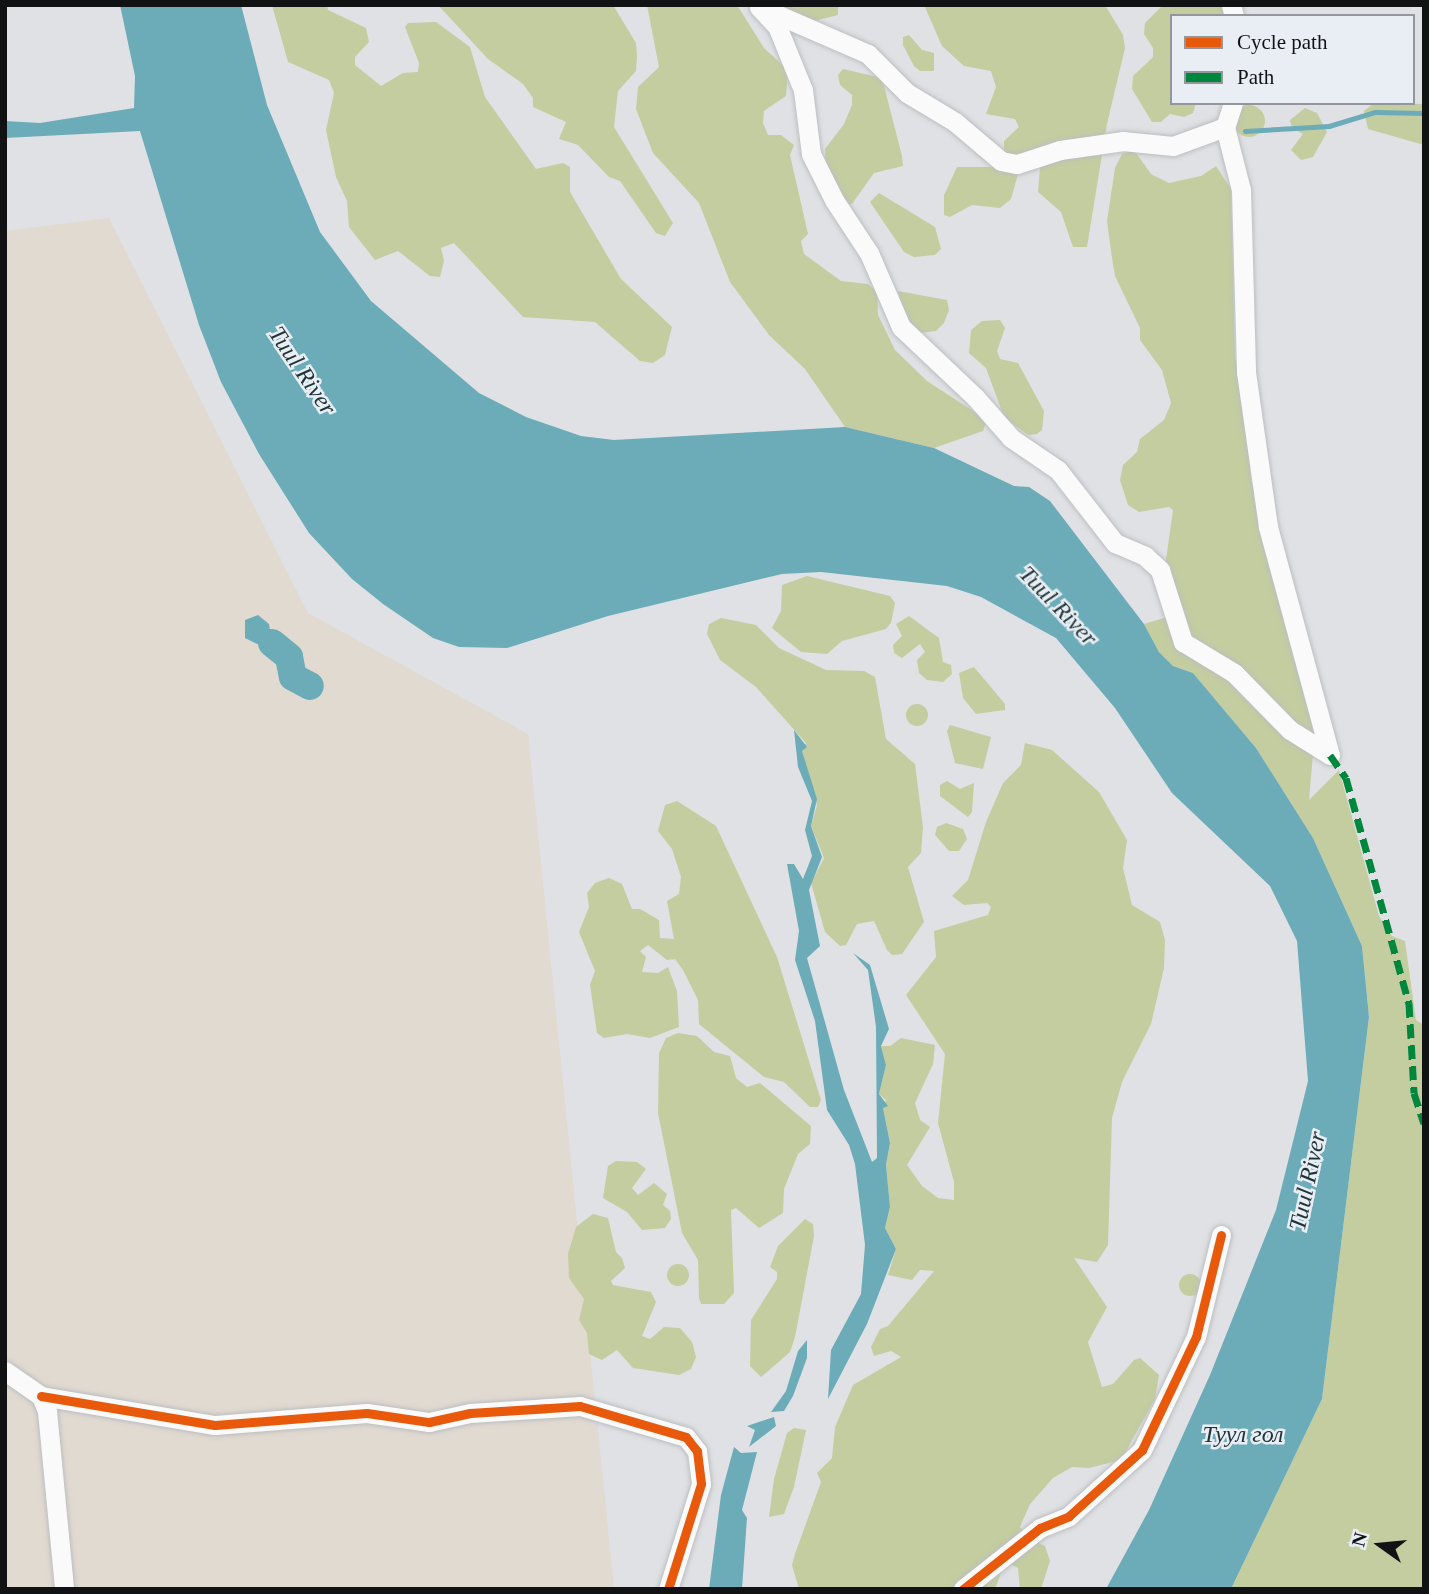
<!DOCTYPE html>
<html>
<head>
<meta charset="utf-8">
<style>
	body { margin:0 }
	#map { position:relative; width:1429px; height:1594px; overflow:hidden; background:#dfe1e4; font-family:Georgia,serif }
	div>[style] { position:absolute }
	.industrial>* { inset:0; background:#e1dad1 }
	.forest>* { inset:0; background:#c4cda0 }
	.round { border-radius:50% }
	.water>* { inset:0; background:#6cacb8 }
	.stream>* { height:4.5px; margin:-2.25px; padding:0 2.25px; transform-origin:2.25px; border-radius:2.25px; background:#6cacb8 }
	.river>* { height:28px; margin:-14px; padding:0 14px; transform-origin:14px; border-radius:14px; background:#6cacb8 }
	.roads { filter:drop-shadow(0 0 2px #bcbec0) drop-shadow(0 0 2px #bcbec0) }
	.minor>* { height:19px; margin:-9.5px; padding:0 9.5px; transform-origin:9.5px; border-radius:9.5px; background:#fafafb }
	.quiet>* { height:7px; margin-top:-3.5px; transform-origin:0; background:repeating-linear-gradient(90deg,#00873e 0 14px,transparent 0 21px) }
	.cycleway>* { height:9px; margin:-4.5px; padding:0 4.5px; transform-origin:4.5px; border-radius:4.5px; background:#e8590c }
	span { translate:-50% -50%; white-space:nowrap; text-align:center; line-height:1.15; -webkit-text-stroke:5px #e9eef4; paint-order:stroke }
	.water-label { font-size:24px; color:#1f3438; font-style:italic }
	.frame { position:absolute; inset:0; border:7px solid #111214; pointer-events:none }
	.legend { position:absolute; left:1170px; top:14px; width:245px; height:91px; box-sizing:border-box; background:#e9eef4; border:2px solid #93969a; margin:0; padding:9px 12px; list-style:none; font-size:21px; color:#111214 }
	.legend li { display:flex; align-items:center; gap:14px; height:35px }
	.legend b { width:35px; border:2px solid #93969a }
	.north { position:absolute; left:1345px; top:1510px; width:70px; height:70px; -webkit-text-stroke:5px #e9eef4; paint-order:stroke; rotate:285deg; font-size:19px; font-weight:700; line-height:28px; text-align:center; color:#111214 }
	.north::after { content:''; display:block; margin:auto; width:24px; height:32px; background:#111214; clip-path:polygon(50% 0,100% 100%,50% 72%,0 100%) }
</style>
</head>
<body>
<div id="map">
	<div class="industrial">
		<div style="clip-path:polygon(109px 218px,308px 613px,528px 734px,614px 1589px,5px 1589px,5px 231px)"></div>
	</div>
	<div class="forest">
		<div style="clip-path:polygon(272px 5px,327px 5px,328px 10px,366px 28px,369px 42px,355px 57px,355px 65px,381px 86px,403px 73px,418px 72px,419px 63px,405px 27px,408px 23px,436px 22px,470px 47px,485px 97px,536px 169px,563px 163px,570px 167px,570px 192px,621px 279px,672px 327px,665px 355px,653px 363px,640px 361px,595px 322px,523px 317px,454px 243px,441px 248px,444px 261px,440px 277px,430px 276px,398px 251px,375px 260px,349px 227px,347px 201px,336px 177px,326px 130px,334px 93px,329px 80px,288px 62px)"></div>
		<div style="clip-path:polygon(438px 5px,613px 5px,636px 43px,637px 57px,636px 71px,618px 91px,614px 127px,673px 223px,665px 236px,656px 233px,620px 181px,609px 177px,578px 145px,559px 139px,566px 122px,533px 107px,533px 98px,523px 84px,488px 59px)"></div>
		<div style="clip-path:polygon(647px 5px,737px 5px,764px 48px,788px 70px,786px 96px,764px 111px,763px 123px,768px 135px,781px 135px,794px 145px,790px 155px,808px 234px,801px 241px,804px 254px,841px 281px,868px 284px,877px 292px,878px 315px,895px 350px,927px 381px,987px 420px,983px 431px,934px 448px,845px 427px,805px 369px,769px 335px,730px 282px,699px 203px,653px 153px,636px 109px,638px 87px,659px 67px)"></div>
		<div style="clip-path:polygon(768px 5px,838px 5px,838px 15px,802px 24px)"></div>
		<div style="clip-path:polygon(924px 5px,1105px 5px,1123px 35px,1125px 48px,1107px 124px,1087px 247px,1073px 247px,1061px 212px,1038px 192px,1040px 168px,1004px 153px,1004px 141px,1019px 127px,1015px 119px,986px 114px,996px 87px,991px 71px,964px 66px,942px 46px)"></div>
		<div style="clip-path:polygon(1163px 5px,1222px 5px,1225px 16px,1172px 16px,1172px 103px,1196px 103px,1193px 113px,1184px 117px,1170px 114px,1161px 122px,1152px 122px,1132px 89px,1133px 76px,1153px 57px,1153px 48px,1144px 34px,1145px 23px)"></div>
		<div style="clip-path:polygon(909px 35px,922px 50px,934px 53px,934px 71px,920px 71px,914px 66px,903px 45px,903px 37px)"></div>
		<div style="clip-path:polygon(843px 69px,882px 78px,902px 156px,903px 166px,874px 173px,852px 204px,843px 204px,826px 170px,825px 149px,844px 124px,852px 105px,852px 95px,840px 85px,838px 75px)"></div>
		<div style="clip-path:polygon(1374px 103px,1424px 104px,1424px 145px,1368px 129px,1364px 111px)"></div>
		<div class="round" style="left:1233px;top:105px;width:32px;height:32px"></div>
		<div style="clip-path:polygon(1305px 108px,1317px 113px,1327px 132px,1313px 157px,1301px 160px,1291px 150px,1303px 134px,1292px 128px,1290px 120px)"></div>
		<div style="clip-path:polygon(1134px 150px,1151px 174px,1169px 183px,1201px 176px,1216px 166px,1231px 189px,1235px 358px,1245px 405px,1251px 480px,1315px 731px,1309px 800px,1339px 770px,1379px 916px,1392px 936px,1405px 941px,1416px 1020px,1424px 1025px,1424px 1589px,1231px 1589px,1322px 1399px,1369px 1017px,1362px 946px,1313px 838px,1256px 748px,1193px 673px,1173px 666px,1159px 652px,1144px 624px,1174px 615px,1165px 567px,1173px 510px,1169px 507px,1139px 512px,1128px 505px,1120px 480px,1123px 465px,1137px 452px,1140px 439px,1164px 420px,1171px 403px,1162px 370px,1140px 340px,1140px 328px,1115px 276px,1112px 258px,1107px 221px,1115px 168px,1122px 154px)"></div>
		<div style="clip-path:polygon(957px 167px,1014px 167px,1018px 174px,1011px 199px,1000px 208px,972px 205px,950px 217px,944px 215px,944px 195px)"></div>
		<div style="clip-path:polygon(879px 193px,935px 227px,941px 249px,935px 255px,914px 257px,904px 252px,870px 202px)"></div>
		<div style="clip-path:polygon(898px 291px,947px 300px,949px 310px,944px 323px,936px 331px,919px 333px,907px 322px)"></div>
		<div style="clip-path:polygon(1000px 320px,1005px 328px,997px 351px,1000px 359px,1018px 363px,1044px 411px,1042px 430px,1037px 434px,1028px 435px,1004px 417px,986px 368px,969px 353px,971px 330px,982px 321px)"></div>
		<div style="clip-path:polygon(807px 576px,890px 596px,895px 603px,891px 623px,886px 629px,842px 641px,827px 654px,801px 652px,772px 628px,781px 611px,782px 585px)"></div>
		<div style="clip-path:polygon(909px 616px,939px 638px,943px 662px,951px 665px,952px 674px,943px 682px,927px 680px,919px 673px,917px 660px,925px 652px,920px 644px,902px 658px,894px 653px,893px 645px,902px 636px,896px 624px)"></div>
		<div style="clip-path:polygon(721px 618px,756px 625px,779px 648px,826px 670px,864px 671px,875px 677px,886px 739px,915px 764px,923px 827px,921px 853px,908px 867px,924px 922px,902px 954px,892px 955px,887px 950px,874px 921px,857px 924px,846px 945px,840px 946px,825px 932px,811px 883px,824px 858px,811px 826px,817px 805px,802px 751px,806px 743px,756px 687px,720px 660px,707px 634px,709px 624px)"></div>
		<div style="clip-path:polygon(974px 667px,1005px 704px,1005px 710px,976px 714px,963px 698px,959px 673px)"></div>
		<div class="round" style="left:906px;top:704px;width:22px;height:22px"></div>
		<div style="clip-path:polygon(950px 725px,991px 737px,983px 769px,955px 763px,947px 731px)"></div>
		<div style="clip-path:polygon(1025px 743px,1052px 750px,1099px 792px,1127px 840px,1123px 868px,1132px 905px,1160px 922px,1165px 940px,1164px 968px,1151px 1024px,1122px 1082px,1112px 1118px,1108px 1245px,1097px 1262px,1074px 1258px,1107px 1307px,1088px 1342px,1102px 1387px,1113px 1384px,1134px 1360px,1140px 1358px,1159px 1375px,1155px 1399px,1121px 1460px,1089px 1468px,1072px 1467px,1053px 1478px,1030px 1504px,1020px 1527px,1028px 1538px,1045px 1546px,1050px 1561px,1041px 1589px,1020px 1589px,1018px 1568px,1012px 1565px,1002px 1570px,995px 1589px,799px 1589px,792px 1565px,795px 1554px,821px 1482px,817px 1473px,832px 1458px,835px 1427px,853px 1385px,901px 1357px,891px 1351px,874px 1356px,871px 1347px,880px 1329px,888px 1326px,934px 1271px,920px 1270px,912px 1280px,888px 1275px,896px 1249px,885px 1228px,890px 1208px,886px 1165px,890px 1143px,883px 1108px,886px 1100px,879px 1094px,886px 1065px,881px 1046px,890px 1046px,901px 1038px,935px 1045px,933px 1064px,915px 1103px,920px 1120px,930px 1127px,907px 1165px,922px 1186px,938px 1198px,954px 1200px,954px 1182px,938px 1123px,945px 1054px,906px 995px,936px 957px,934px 931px,988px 915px,991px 907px,987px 903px,964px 905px,952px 896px,968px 880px,986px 822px,1003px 783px,1021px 765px)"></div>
		<div style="clip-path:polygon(947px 781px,960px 789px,974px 783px,972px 812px,968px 817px,940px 796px,940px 785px)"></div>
		<div style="clip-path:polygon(677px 801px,716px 826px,777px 957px,821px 1100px,818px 1107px,810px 1107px,784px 1082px,764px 1077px,699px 1024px,698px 1000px,683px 970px,675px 959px,667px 960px,648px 945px,640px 951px,646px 957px,642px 972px,658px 973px,668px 967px,677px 991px,679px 1027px,650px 1038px,627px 1034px,604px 1038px,597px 1033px,590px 985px,595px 971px,579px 932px,589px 907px,587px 893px,595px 883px,609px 878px,622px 884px,632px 909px,640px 909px,659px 920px,660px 938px,674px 939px,667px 901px,679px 894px,681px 877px,672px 849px,658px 831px,665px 805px)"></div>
		<div style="clip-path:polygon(946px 823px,963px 829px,967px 839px,959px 851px,949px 851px,935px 835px,937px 827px)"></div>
		<div style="clip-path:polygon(678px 1033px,697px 1036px,714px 1052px,730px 1056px,736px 1078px,747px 1087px,760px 1083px,811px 1126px,810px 1144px,798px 1154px,784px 1189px,783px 1213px,759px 1228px,736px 1208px,731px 1210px,734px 1293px,724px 1304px,701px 1304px,699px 1298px,698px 1260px,682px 1233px,658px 1113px,659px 1053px,666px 1038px)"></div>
		<div style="clip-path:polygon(616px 1161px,637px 1162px,646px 1169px,632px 1188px,638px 1195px,654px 1183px,667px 1194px,663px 1205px,670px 1211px,671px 1219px,665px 1228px,642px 1230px,627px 1212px,603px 1198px,608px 1166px)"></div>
		<div style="clip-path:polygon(593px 1214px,608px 1218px,616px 1252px,622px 1258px,625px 1268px,611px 1281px,613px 1285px,651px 1292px,656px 1302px,642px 1336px,650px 1339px,664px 1327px,680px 1328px,692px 1342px,696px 1357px,691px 1369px,679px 1375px,633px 1368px,617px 1350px,602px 1360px,589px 1354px,587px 1333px,579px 1320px,584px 1299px,569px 1278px,568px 1254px,576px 1227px)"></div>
		<div style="clip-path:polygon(805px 1219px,813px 1224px,814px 1236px,795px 1337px,790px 1352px,761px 1377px,750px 1366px,751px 1320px,777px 1279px,777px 1272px,770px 1267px,778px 1246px)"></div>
		<div class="round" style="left:667px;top:1264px;width:22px;height:22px"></div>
		<div class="round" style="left:1179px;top:1274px;width:22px;height:22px"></div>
		<div style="clip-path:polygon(794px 1428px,806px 1430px,794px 1487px,784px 1514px,769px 1517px,774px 1479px,787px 1433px)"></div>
	</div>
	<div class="water">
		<div style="clip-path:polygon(120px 5px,241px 5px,267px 105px,320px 232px,371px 301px,479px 393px,526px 417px,581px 436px,614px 440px,845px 427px,934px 448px,1014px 486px,1029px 487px,1050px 501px,1144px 624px,1159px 652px,1173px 666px,1193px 673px,1256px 748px,1313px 838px,1362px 946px,1369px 1017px,1322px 1399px,1231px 1589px,1106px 1589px,1149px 1510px,1210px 1375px,1276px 1210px,1308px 1081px,1297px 941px,1270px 886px,1172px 793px,1115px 708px,1056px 638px,981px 597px,947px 586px,821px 572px,782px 574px,608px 616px,507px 648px,459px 647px,433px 638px,383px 604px,352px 579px,309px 533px,259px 454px,221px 382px,199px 325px,140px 131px,5px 138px,5px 121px,40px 123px,134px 108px,135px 76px)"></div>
		<div style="clip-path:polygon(258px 615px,269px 624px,272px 643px,257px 644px,245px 638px,245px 620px)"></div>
		<div style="clip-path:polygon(794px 730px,807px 747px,802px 751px,817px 799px,811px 826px,822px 857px,809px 890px,820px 946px,807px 958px,844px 1090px,872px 1162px,877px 1158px,876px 1027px,868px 970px,853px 953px,870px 965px,889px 1029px,881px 1046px,886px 1065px,879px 1094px,888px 1106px,883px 1108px,890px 1143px,886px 1165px,890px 1207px,885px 1228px,896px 1249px,867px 1324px,828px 1399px,831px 1350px,861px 1294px,865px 1245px,855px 1164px,849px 1145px,827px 1110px,815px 1021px,795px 960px,799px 931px,787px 864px,794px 864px,803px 879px,812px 856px,805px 830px,812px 801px,798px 767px)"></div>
		<div style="clip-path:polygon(807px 1340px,807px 1358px,793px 1396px,784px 1411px,771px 1412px,786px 1391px,798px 1351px)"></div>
		<div style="clip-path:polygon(774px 1417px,776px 1426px,749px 1447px,755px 1430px,747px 1426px)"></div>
		<div style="clip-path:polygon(734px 1447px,741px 1453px,757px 1452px,742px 1510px,747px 1518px,742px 1589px,709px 1589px,721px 1495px)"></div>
	</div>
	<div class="stream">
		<div style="left:1245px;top:131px;width:84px;rotate:-3.4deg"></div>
		<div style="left:1329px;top:126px;width:48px;rotate:-16.9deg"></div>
		<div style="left:1375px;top:112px;width:49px;rotate:1.2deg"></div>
	</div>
	<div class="river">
		<div style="left:272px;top:643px;width:22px;rotate:39deg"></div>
		<div style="left:289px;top:657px;width:20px;rotate:79deg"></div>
		<div style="left:293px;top:677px;width:19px;rotate:28deg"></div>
	</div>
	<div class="roads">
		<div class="minor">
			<div style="left:1231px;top:5px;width:11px;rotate:75deg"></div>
			<div style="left:759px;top:7px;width:26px;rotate:47deg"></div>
			<div style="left:777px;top:26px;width:69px;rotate:67.9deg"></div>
			<div style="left:803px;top:90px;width:64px;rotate:82.9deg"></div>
			<div style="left:811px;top:154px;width:51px;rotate:63.4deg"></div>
			<div style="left:834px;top:200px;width:64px;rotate:56.6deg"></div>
			<div style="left:869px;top:253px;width:81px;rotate:66.6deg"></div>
			<div style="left:901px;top:327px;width:102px;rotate:43.4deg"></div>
			<div style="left:975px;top:397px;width:55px;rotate:48.7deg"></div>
			<div style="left:1011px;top:438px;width:57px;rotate:34.2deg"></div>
			<div style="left:1058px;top:470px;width:93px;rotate:52deg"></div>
			<div style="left:1115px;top:543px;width:33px;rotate:23deg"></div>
			<div style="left:1145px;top:556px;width:21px;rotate:43deg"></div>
			<div style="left:1160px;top:570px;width:76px;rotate:72.3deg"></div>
			<div style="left:1183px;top:642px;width:60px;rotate:31.3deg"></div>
			<div style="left:1234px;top:673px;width:80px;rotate:45.5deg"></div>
			<div style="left:1290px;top:730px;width:47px;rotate:32deg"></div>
			<div style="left:767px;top:10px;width:110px;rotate:23.5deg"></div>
			<div style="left:868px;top:54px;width:55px;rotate:45deg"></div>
			<div style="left:907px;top:93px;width:56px;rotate:31.1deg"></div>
			<div style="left:955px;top:122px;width:60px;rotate:40.3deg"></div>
			<div style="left:1001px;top:161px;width:16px;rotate:11deg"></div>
			<div style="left:1017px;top:164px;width:45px;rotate:-18deg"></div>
			<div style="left:1060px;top:150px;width:64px;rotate:-8.1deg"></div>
			<div style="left:1123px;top:141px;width:50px;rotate:5.7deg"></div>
			<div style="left:1173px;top:146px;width:55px;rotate:-20.1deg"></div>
			<div style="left:1233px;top:103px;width:25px;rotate:108deg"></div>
			<div style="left:1225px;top:127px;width:65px;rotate:75.7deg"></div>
			<div style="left:1241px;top:190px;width:182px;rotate:88.4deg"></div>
			<div style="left:1246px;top:372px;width:157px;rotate:81.9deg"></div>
			<div style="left:1268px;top:527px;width:236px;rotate:74.8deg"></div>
			<div style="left:5px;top:1371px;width:44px;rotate:34.8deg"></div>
			<div style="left:41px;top:1396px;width:16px;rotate:68deg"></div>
			<div style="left:47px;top:1411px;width:179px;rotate:84.5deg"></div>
			<div style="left:41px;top:1396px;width:176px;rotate:9.5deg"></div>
			<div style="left:215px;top:1425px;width:152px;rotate:-4.5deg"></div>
			<div style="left:367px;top:1413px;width:63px;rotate:8.3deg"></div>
			<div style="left:429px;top:1422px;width:42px;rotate:-12.4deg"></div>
			<div style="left:470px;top:1413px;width:110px;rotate:-3.6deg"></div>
			<div style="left:580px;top:1406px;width:110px;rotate:16.3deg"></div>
			<div style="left:686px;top:1437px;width:18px;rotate:52deg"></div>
			<div style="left:697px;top:1451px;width:33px;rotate:83deg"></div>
			<div style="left:701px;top:1484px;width:110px;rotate:107.4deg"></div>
			<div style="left:963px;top:1589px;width:98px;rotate:-38.4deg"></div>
			<div style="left:1040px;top:1528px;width:31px;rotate:-22deg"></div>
			<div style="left:1069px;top:1516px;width:98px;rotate:-42.1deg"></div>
			<div style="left:1142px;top:1450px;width:125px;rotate:-64.5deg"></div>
			<div style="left:1196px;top:1337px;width:105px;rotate:-76.2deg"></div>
		</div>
	</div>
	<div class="quiet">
		<div style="left:1330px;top:755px;width:28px;rotate:55deg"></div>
		<div style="left:1346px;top:778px;width:234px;rotate:74.4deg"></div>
		<div style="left:1409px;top:1003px;width:90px;rotate:86.8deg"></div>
		<div style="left:1414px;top:1093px;width:32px;rotate:72deg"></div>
	</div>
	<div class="cycleway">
		<div style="left:41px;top:1396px;width:176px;rotate:9.5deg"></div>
		<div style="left:215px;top:1425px;width:152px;rotate:-4.5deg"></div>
		<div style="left:367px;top:1413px;width:63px;rotate:8.3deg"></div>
		<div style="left:429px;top:1422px;width:42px;rotate:-12.4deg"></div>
		<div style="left:470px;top:1413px;width:110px;rotate:-3.6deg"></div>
		<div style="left:580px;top:1406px;width:110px;rotate:16.3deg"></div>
		<div style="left:686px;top:1437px;width:18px;rotate:52deg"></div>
		<div style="left:697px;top:1451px;width:33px;rotate:83deg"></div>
		<div style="left:701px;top:1484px;width:110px;rotate:107.4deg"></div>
		<div style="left:963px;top:1589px;width:98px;rotate:-38.4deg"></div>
		<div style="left:1040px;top:1528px;width:31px;rotate:-22deg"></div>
		<div style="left:1069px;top:1516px;width:98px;rotate:-42.1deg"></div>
		<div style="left:1142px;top:1450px;width:125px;rotate:-64.5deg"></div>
		<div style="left:1196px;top:1337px;width:105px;rotate:-76.2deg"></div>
	</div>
	<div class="water-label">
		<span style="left:302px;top:371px;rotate:56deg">Tuul River</span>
		<span style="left:1058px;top:606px;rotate:46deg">Tuul River</span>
		<span style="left:1308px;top:1181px;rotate:-78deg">Tuul River</span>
		<span style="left:1243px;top:1435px">Туул гол</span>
	</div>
	<div class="frame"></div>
	<ul class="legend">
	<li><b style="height:9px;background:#e8590c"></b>Cycle path</li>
	<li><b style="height:9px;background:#00873e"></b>Path</li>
	</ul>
	<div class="north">N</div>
</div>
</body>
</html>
